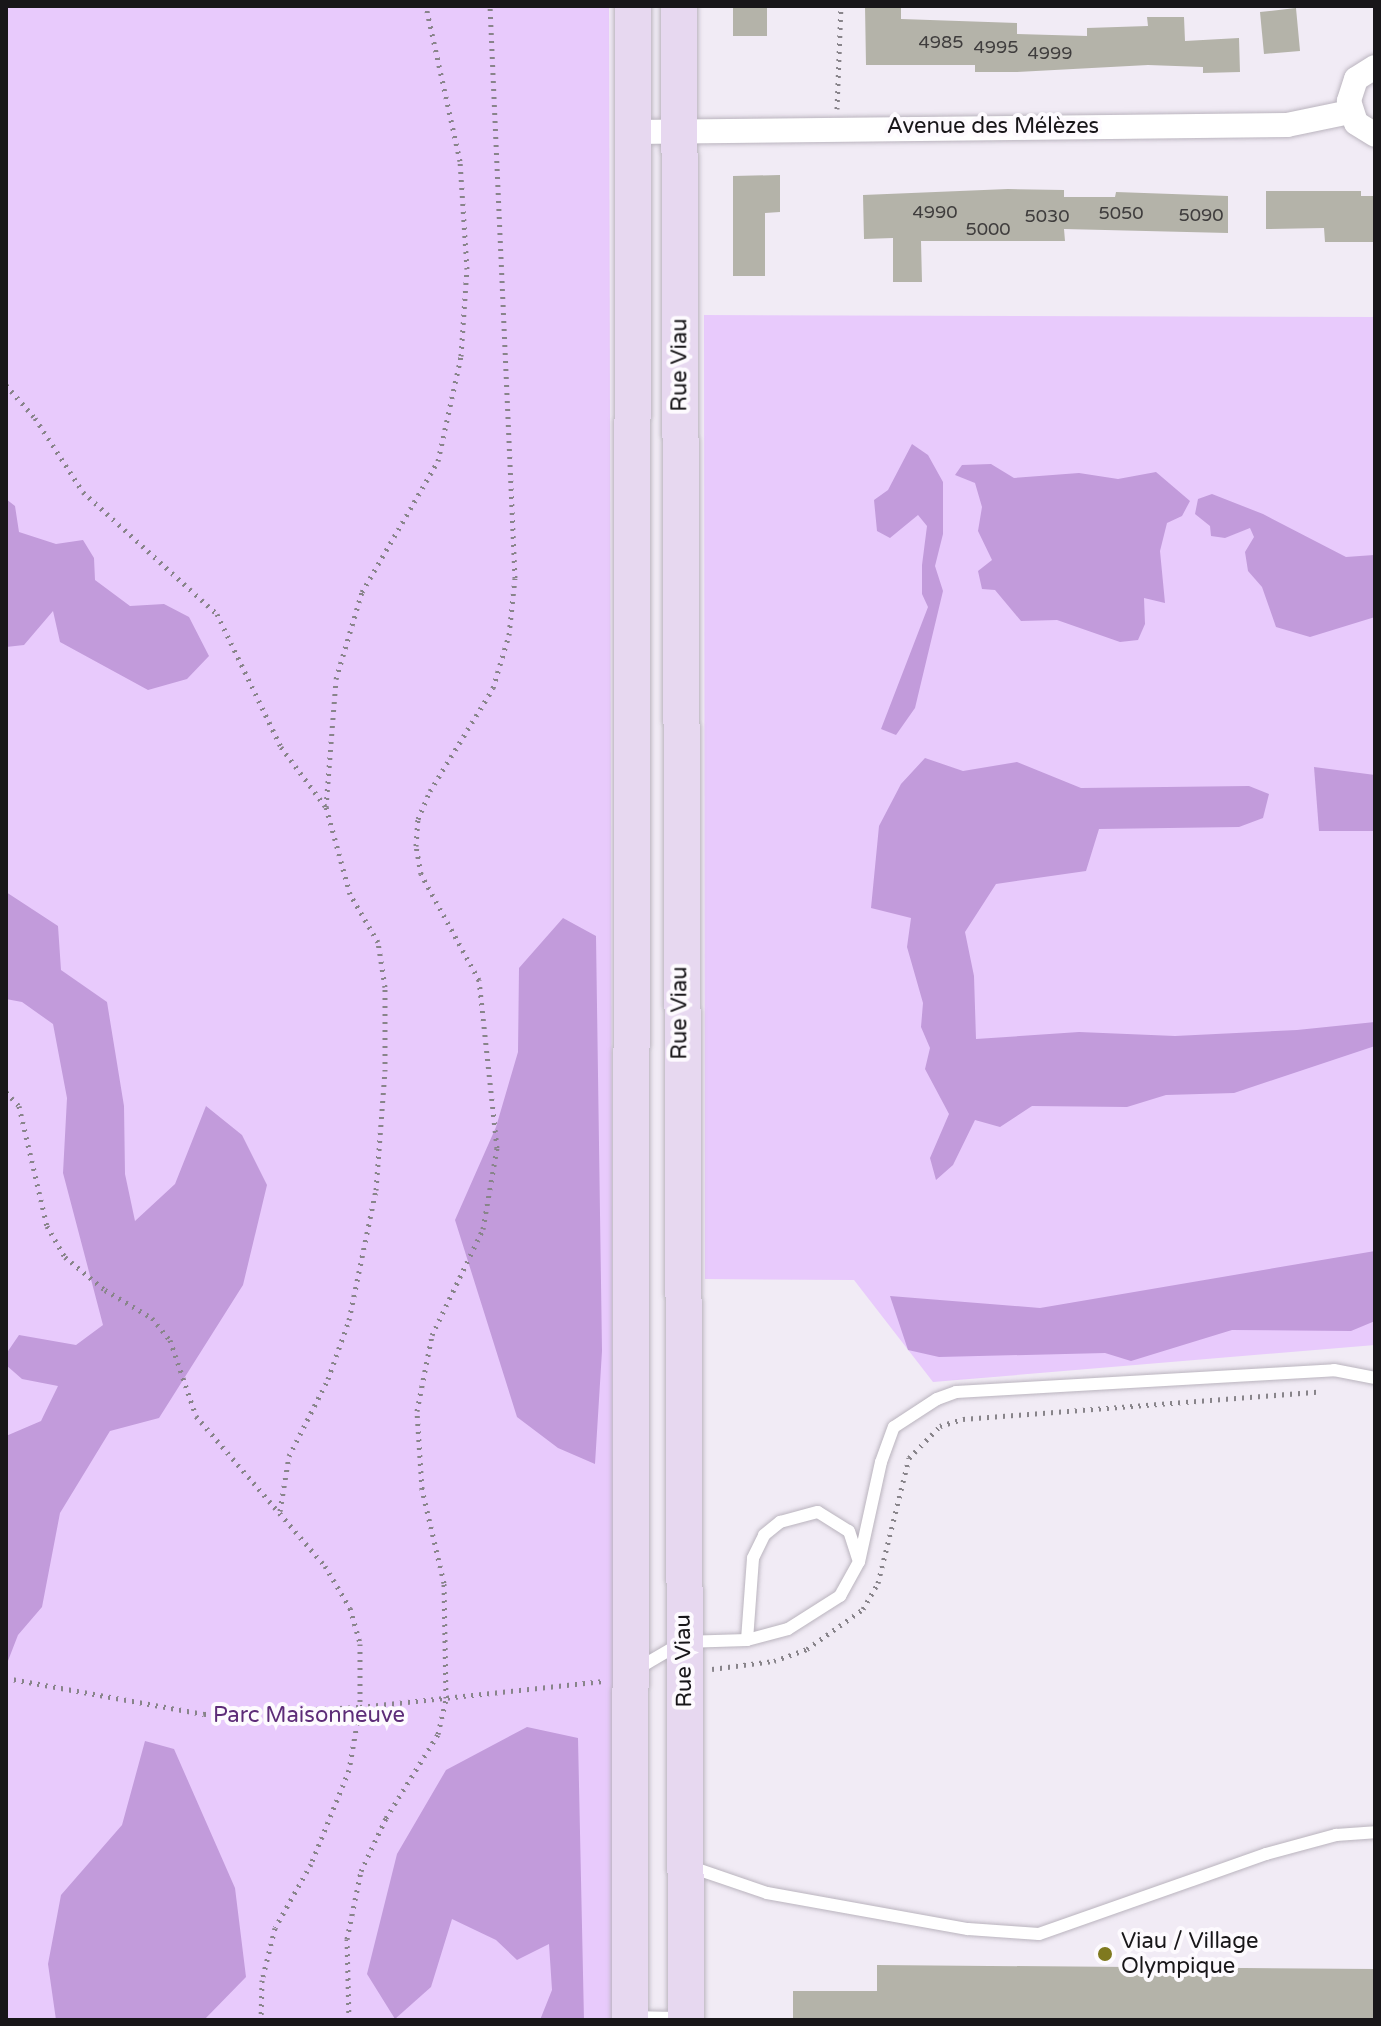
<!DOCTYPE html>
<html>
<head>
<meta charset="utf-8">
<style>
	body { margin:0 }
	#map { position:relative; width:1381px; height:2026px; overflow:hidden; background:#f1ebf5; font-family:"Varela Round",sans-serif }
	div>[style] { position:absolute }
	.green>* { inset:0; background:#e8cafc }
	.forest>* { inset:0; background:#c29bdb }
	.building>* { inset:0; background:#b4b3a9 }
	.path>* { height:5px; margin-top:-2.5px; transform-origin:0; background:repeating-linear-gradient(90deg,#88848a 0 2px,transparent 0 8px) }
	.roads { filter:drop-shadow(0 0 2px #bab4be) drop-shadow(0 0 2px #bab4be) }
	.service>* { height:12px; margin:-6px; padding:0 6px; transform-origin:6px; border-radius:6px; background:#fff }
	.minor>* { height:24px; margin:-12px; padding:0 12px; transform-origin:12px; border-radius:12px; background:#fff }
	.secondary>* { height:36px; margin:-18px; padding:0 18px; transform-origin:18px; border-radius:18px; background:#e7d8f0 }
	.dots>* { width:22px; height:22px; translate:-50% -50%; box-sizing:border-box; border:4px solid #fdfafe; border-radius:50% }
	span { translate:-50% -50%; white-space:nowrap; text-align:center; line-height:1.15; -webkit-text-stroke:8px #fdfafe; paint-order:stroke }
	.number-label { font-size:18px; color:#3f3d3d }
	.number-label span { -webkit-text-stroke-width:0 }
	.street-label { font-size:22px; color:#181619 }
	.park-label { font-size:22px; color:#5d2c78 }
	.poi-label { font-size:22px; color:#181619 }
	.left { translate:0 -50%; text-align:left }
	.frame { position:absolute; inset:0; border:8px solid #181619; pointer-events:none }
</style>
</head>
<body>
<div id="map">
	<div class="green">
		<div style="clip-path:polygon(6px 6px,609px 6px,614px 2020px,6px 2020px)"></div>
		<div style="clip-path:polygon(704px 315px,1375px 317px,1375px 1345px,933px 1382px,854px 1280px,705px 1279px)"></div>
	</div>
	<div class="forest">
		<div style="clip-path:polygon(912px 444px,928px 455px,943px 482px,943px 534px,935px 566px,943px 591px,915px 708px,896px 735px,881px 729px,928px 607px,922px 594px,922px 565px,927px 526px,918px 515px,890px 538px,877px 531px,874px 500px,888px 490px)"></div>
		<div style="clip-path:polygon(991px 464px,1014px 478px,1079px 473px,1118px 479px,1156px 472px,1190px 501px,1182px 516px,1167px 523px,1160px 551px,1165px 603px,1144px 598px,1145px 624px,1138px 640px,1120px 642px,1057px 620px,1021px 621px,995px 590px,982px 589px,978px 571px,992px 560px,978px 531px,982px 507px,975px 483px,955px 475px,962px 465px)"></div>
		<div style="clip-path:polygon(1212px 494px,1263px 514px,1346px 557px,1374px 555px,1375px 617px,1310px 637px,1276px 627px,1262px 587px,1248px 571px,1245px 552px,1254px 537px,1250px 528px,1225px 538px,1211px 536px,1210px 526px,1195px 514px,1198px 499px)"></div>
		<div style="clip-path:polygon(6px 499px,15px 506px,19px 532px,56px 544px,83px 540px,94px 558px,95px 580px,130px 606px,164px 604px,189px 617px,209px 656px,187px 679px,148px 690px,60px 642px,53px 611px,24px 645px,6px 647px)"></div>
		<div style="clip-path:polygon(925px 758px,963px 771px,1017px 762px,1081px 788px,1249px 786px,1269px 794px,1263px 818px,1239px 827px,1099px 829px,1086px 871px,996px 884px,965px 932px,974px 976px,976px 1039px,1079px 1032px,1175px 1036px,1297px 1030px,1375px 1022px,1375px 1046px,1234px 1093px,1166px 1095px,1127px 1107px,1032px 1106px,1000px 1127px,975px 1120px,953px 1165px,936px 1180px,930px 1158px,949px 1114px,925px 1069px,930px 1048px,921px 1027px,923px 1003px,907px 947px,911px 918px,871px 908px,879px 826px,901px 784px)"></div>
		<div style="clip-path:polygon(1314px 767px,1375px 775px,1375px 831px,1319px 831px)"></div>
		<div style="clip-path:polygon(6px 892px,58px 926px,61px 970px,107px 1002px,124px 1106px,125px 1174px,135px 1221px,175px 1184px,206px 1106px,242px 1135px,267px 1185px,243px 1285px,159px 1418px,110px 1431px,60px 1513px,42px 1607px,18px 1635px,6px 1666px,6px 1436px,41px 1421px,58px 1386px,22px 1379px,6px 1365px,6px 1354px,19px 1335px,76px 1345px,103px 1325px,63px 1173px,67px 1098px,53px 1024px,22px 1002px,6px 999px)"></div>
		<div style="clip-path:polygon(563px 918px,596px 936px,602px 1351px,595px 1464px,558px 1448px,517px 1417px,455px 1220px,496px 1127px,518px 1052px,519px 968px)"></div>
		<div style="clip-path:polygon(1375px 1251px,1375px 1321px,1351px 1331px,1232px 1330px,1131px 1361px,1105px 1353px,939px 1357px,908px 1350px,890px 1296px,1040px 1308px)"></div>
		<div style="clip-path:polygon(527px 1727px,578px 1738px,584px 2020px,540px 2020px,552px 1990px,549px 1944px,517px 1960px,496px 1940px,452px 1919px,431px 1987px,395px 2019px,367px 1974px,397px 1854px,446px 1770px)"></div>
		<div style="clip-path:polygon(145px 1741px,174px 1749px,235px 1888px,246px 1977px,204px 2020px,56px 2020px,48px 1964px,61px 1895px,122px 1825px)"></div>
	</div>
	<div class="building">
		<div style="clip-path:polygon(733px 6px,767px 6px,767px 36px,733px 36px)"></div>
		<div style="clip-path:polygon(865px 6px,901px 6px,901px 19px,1017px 23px,1017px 34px,1087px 36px,1087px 28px,1148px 26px,1147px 17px,1184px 17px,1185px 41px,1239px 38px,1240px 72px,1203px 73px,1203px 67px,1148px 65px,1017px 72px,975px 72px,975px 65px,866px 65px)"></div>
		<div style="clip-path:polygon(1296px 8px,1300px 51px,1264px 54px,1260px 12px)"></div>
		<div style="clip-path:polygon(780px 175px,780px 212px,765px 213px,765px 276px,733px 276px,733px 176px)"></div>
		<div style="clip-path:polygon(1008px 189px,1064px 190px,1064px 197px,1115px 197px,1116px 192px,1228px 196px,1228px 233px,1064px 229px,1065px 241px,921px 241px,922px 282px,893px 282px,893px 238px,864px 239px,863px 195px)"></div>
		<div style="clip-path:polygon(1266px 191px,1361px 191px,1361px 196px,1375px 196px,1375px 242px,1325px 242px,1324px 228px,1266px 229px)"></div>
		<div style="clip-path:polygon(877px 1965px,1375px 1969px,1375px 2020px,793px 2020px,793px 1991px,877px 1991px)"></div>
	</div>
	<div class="path">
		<div style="left:837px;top:109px;width:103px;rotate:-87.8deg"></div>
		<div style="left:6px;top:385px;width:44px;rotate:48.7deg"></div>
		<div style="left:35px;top:418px;width:88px;rotate:57deg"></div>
		<div style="left:83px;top:492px;width:181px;rotate:42.3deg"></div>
		<div style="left:217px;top:614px;width:148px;rotate:64.3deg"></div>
		<div style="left:281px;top:747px;width:74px;rotate:53.3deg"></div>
		<div style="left:6px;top:1092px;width:19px;rotate:47deg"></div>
		<div style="left:19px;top:1106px;width:123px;rotate:76.9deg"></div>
		<div style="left:47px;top:1226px;width:36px;rotate:60deg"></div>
		<div style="left:65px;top:1257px;width:52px;rotate:39.5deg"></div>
		<div style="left:105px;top:1290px;width:55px;rotate:30.8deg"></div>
		<div style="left:152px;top:1318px;width:28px;rotate:51deg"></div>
		<div style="left:170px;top:1340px;width:80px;rotate:71.1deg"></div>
		<div style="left:196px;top:1416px;width:198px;rotate:49.3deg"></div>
		<div style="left:325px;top:1566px;width:49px;rotate:59.2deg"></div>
		<div style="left:350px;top:1608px;width:37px;rotate:74deg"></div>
		<div style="left:360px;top:1644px;width:63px;rotate:90deg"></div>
		<div style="left:360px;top:1707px;width:64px;rotate:99.9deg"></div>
		<div style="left:349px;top:1770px;width:101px;rotate:112deg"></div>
		<div style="left:311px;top:1864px;width:73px;rotate:119.4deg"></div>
		<div style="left:275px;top:1928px;width:54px;rotate:104deg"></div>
		<div style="left:262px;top:1980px;width:40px;rotate:91.4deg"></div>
		<div style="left:280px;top:1511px;width:56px;rotate:-80.7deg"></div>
		<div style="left:289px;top:1456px;width:86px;rotate:-63.1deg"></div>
		<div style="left:328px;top:1379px;width:63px;rotate:-70.4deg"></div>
		<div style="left:349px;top:1320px;width:133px;rotate:-78.3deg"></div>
		<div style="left:376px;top:1190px;width:119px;rotate:-85.7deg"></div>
		<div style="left:385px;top:1071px;width:84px;rotate:-90deg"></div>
		<div style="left:385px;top:987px;width:46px;rotate:-98.8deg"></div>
		<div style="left:378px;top:942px;width:56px;rotate:-120.3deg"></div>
		<div style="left:350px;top:894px;width:90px;rotate:-105.4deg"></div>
		<div style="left:326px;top:807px;width:128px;rotate:-85.5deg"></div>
		<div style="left:336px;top:679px;width:91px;rotate:-73.4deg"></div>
		<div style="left:362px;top:592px;width:151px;rotate:-59.9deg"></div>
		<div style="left:438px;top:461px;width:107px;rotate:-77.6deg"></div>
		<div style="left:461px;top:356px;width:87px;rotate:-86.1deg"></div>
		<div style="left:467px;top:269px;width:108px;rotate:-93.7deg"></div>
		<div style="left:460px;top:161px;width:159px;rotate:-102.4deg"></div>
		<div style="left:712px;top:1669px;width:63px;rotate:-7.4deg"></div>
		<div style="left:774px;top:1661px;width:35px;rotate:-20deg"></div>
		<div style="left:807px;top:1649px;width:69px;rotate:-35.5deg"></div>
		<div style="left:863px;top:1609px;width:30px;rotate:-60deg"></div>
		<div style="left:878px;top:1583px;width:129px;rotate:-76.1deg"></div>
		<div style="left:909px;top:1458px;width:45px;rotate:-45.9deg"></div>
		<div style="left:940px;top:1426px;width:24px;rotate:-17deg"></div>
		<div style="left:963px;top:1419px;width:355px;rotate:-4.4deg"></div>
		<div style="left:6px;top:1678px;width:201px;rotate:10.3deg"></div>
		<div style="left:204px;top:1714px;width:156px;rotate:-2.6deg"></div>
		<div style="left:360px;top:1707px;width:245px;rotate:-6.1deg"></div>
		<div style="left:349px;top:2020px;width:81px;rotate:-91.4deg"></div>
		<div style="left:347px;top:1939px;width:69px;rotate:-78.4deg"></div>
		<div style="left:361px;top:1871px;width:59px;rotate:-64.7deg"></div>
		<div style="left:386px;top:1818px;width:99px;rotate:-58.2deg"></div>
		<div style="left:438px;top:1734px;width:37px;rotate:-77deg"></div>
		<div style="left:446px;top:1698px;width:115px;rotate:-91deg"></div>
		<div style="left:444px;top:1583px;width:97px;rotate:-103.2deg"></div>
		<div style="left:422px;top:1489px;width:78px;rotate:-93.7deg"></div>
		<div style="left:417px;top:1411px;width:77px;rotate:-78.8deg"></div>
		<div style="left:432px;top:1335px;width:118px;rotate:-64.3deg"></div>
		<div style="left:483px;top:1229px;width:82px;rotate:-80.2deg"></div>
		<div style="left:497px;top:1148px;width:169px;rotate:-96.1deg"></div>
		<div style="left:479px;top:980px;width:121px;rotate:-118.7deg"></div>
		<div style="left:421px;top:874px;width:28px;rotate:-100deg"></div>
		<div style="left:416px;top:846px;width:27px;rotate:-86deg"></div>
		<div style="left:418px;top:819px;width:30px;rotate:-67deg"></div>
		<div style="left:430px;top:791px;width:121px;rotate:-58.5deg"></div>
		<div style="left:493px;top:688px;width:55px;rotate:-73.2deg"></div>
		<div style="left:509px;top:635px;width:57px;rotate:-84deg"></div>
		<div style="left:515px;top:578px;width:573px;rotate:-92.5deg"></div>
	</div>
	<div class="roads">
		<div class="service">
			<div style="left:747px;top:1640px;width:82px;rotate:-85.8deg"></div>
			<div style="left:753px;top:1558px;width:25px;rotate:-64deg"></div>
			<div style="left:764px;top:1535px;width:21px;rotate:-39deg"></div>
			<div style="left:780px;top:1522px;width:39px;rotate:-15deg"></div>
			<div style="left:818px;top:1512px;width:36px;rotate:32deg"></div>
			<div style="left:849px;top:1531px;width:29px;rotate:72deg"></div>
			<div style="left:637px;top:1669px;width:53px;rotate:-30.4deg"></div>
			<div style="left:683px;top:1642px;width:64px;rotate:-1.8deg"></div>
			<div style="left:747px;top:1640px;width:42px;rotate:-15deg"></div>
			<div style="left:788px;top:1629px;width:62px;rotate:-32.4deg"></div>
			<div style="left:840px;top:1596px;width:39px;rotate:-61deg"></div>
			<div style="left:859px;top:1562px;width:102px;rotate:-77.6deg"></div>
			<div style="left:881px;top:1462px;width:37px;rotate:-70deg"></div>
			<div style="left:894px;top:1427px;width:51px;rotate:-33.1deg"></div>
			<div style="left:937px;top:1399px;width:20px;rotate:-20deg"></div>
			<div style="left:956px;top:1392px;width:379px;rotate:-3.3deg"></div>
			<div style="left:1334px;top:1370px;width:42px;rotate:11deg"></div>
			<div style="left:691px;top:1867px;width:80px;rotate:18.9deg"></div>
			<div style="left:767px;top:1893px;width:204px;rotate:10.2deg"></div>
			<div style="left:968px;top:1929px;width:71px;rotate:4deg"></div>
			<div style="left:1039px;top:1934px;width:241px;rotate:-19.4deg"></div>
			<div style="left:1266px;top:1854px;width:73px;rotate:-15.2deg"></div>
			<div style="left:1336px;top:1835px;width:39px;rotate:-4deg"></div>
			<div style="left:634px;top:2017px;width:49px;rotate:1.2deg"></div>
		</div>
		<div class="minor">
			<div style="left:1375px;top:67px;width:22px;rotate:148deg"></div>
			<div style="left:1356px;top:79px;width:23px;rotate:108deg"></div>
			<div style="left:1349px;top:101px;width:23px;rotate:72deg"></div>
			<div style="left:1356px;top:123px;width:22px;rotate:32deg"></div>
			<div style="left:634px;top:132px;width:653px;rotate:-0.61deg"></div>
			<div style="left:1287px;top:125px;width:64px;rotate:-11.7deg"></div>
		</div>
		<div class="secondary">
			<div style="left:679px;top:6px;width:2014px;rotate:89.8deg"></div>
			<div style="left:630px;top:2020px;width:2014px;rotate:-89.91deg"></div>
		</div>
	</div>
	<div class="dots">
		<div style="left:1105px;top:1954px;background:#7f791f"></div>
	</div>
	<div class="number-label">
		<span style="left:941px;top:42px">4985</span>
		<span style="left:996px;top:47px">4995</span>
		<span style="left:1050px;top:53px">4999</span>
		<span style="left:935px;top:212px">4990</span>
		<span style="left:1121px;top:213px">5050</span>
		<span style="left:1201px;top:215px">5090</span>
		<span style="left:1047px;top:216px">5030</span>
		<span style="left:988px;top:229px">5000</span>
	</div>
	<div class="street-label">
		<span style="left:993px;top:127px">Avenue des Mélèzes</span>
		<span style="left:680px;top:365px;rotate:-90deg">Rue Viau</span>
		<span style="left:680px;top:1013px;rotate:-90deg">Rue Viau</span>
		<span style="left:684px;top:1661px;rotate:-91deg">Rue Viau</span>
	</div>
	<div class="park-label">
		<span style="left:309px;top:1716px">Parc Maisonneuve</span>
	</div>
	<div class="poi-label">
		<span class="left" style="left:1121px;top:1954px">Viau / Village<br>Olympique</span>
	</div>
	<div class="frame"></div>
</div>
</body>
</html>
